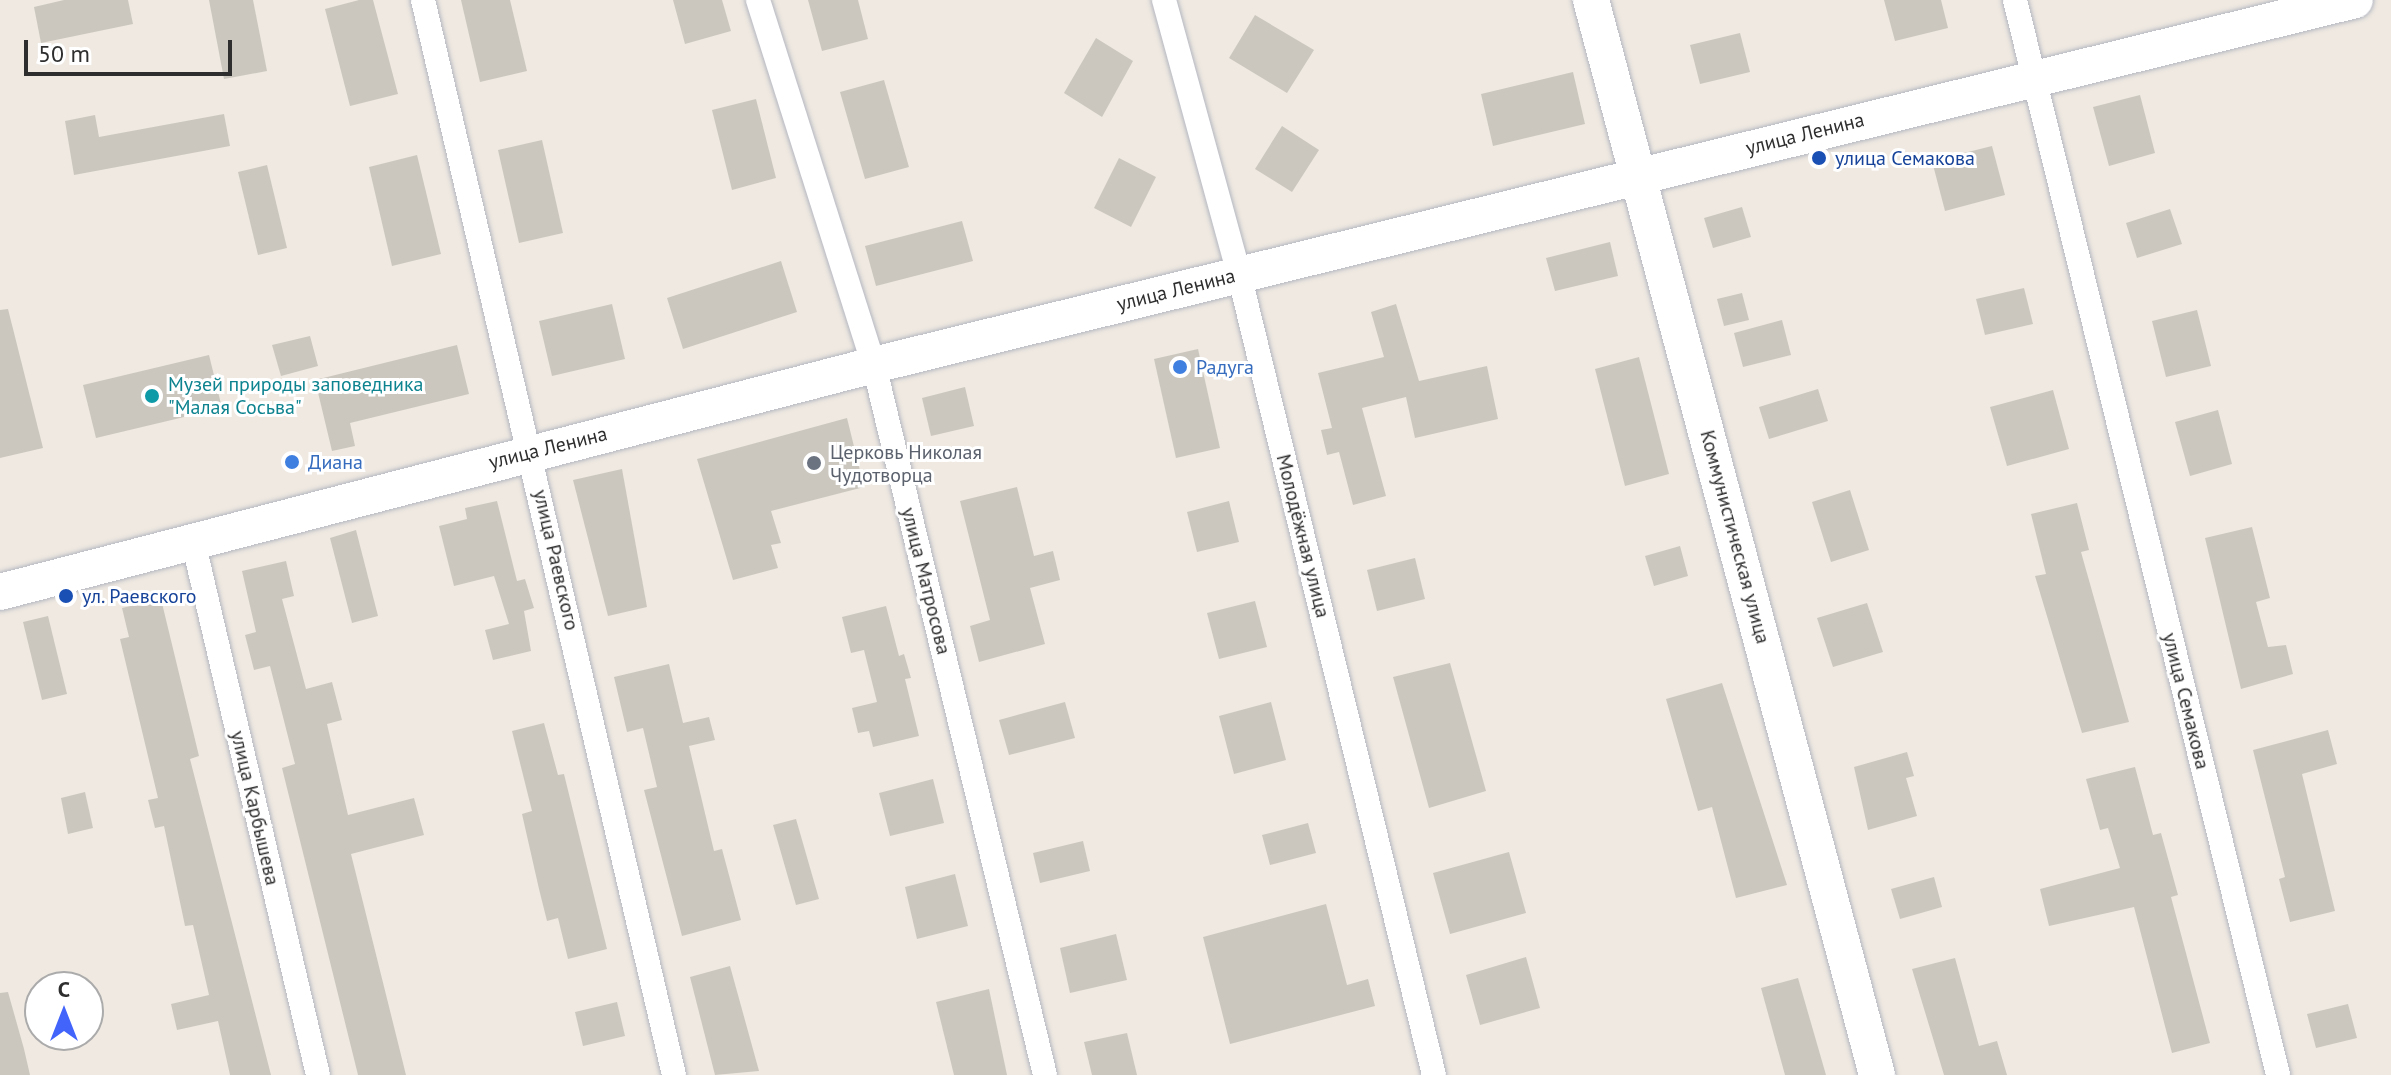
<!DOCTYPE html>
<html>
<head>
<meta charset="utf-8">
<style>
	body { margin:0 }
	#map { position:relative; width:2391px; height:1075px; overflow:hidden; background:#efe9e1; font-family:"PT Sans",sans-serif }
	div>[style] { position:absolute }
	.building>* { inset:0; background:#cbc7bf }
	.roads { filter:drop-shadow(0 0 2px #b4b7c1) drop-shadow(0 0 2px #b4b7c1) }
	.street>* { height:24px; margin:-12px; padding:0 12px; transform-origin:12px; border-radius:12px; background:#fff }
	.secondary>* { height:36px; margin:-18px; padding:0 18px; transform-origin:18px; border-radius:18px; background:#fff }
	.dots>* { width:22px; height:22px; translate:-50% -50%; box-sizing:border-box; border:4px solid #fff; border-radius:50% }
	span { translate:-50% -50%; white-space:nowrap; text-align:center; line-height:1.15; -webkit-text-stroke:6px #fff; paint-order:stroke }
	.street-label { font-size:20px; color:#2e2e2e }
	.transit-label { font-size:20px; color:#164399 }
	.left { translate:0 -50%; text-align:left }
	.shop-label { font-size:20px; color:#366cbe }
	.culture-label { font-size:20px; color:#0d838f }
	.worship-label { font-size:20px; color:#5b616d }
	.north { position:absolute; left:24px; top:971px; width:80px; height:80px; box-sizing:border-box; background:#fff; border:2px solid #ababab; border-radius:50%; rotate:0deg; font-size:22px; font-weight:700; line-height:32px; text-align:center; color:#2e2e2e }
	.north::after { content:''; display:block; margin:auto; width:28px; height:36px; background:#4264fb; clip-path:polygon(50% 0,100% 100%,50% 72%,0 100%) }
	.scale { position:absolute; left:24px; top:40px; width:208px; height:36px; box-sizing:border-box; border:4px solid #2e2e2e; border-top:0; padding-left:10px; font-size:24px; line-height:28px; white-space:nowrap; color:#2e2e2e; -webkit-text-stroke:6px #fff; paint-order:stroke }
</style>
</head>
<body>
<div id="map">
	<div class="building">
		<div style="clip-path:polygon(64px 0,128px 0,133px 24px,41px 43px,34px 7px)"></div>
		<div style="clip-path:polygon(209px 0,253px 0,267px 71px,224px 79px)"></div>
		<div style="clip-path:polygon(359px 0,373px 0,398px 94px,350px 106px,325px 9px)"></div>
		<div style="clip-path:polygon(461px 0,510px 0,527px 71px,480px 82px)"></div>
		<div style="clip-path:polygon(673px 0,722px 0,731px 31px,685px 44px)"></div>
		<div style="clip-path:polygon(808px 0,858px 0,868px 39px,822px 51px)"></div>
		<div style="clip-path:polygon(1884px 0,1941px 0,1948px 28px,1895px 41px)"></div>
		<div style="clip-path:polygon(1255px 15px,1314px 50px,1287px 93px,1229px 58px)"></div>
		<div style="clip-path:polygon(1740px 33px,1750px 72px,1700px 84px,1690px 45px)"></div>
		<div style="clip-path:polygon(1096px 38px,1133px 61px,1102px 117px,1064px 93px)"></div>
		<div style="clip-path:polygon(1573px 72px,1585px 124px,1493px 146px,1481px 94px)"></div>
		<div style="clip-path:polygon(884px 80px,909px 167px,865px 179px,840px 92px)"></div>
		<div style="clip-path:polygon(2140px 95px,2155px 153px,2109px 166px,2093px 107px)"></div>
		<div style="clip-path:polygon(756px 99px,776px 178px,732px 190px,712px 110px)"></div>
		<div style="clip-path:polygon(224px 114px,230px 146px,74px 175px,65px 121px,95px 115px,99px 137px)"></div>
		<div style="clip-path:polygon(1282px 126px,1319px 150px,1292px 192px,1255px 169px)"></div>
		<div style="clip-path:polygon(542px 140px,563px 233px,519px 243px,498px 150px)"></div>
		<div style="clip-path:polygon(1992px 146px,2005px 195px,1945px 211px,1932px 161px)"></div>
		<div style="clip-path:polygon(417px 155px,441px 254px,392px 266px,369px 167px)"></div>
		<div style="clip-path:polygon(1119px 158px,1156px 177px,1131px 227px,1094px 208px)"></div>
		<div style="clip-path:polygon(267px 165px,287px 248px,258px 255px,238px 172px)"></div>
		<div style="clip-path:polygon(1742px 207px,1751px 237px,1713px 248px,1704px 218px)"></div>
		<div style="clip-path:polygon(2170px 209px,2182px 244px,2137px 258px,2126px 223px)"></div>
		<div style="clip-path:polygon(962px 221px,973px 261px,876px 286px,865px 246px)"></div>
		<div style="clip-path:polygon(1610px 242px,1618px 276px,1555px 291px,1546px 258px)"></div>
		<div style="clip-path:polygon(781px 261px,797px 312px,683px 349px,667px 298px)"></div>
		<div style="clip-path:polygon(2024px 288px,2033px 324px,1985px 335px,1976px 299px)"></div>
		<div style="clip-path:polygon(1742px 293px,1749px 320px,1724px 326px,1717px 299px)"></div>
		<div style="clip-path:polygon(612px 304px,625px 359px,552px 376px,539px 321px)"></div>
		<div style="clip-path:polygon(1396px 304px,1419px 381px,1487px 366px,1498px 419px,1415px 438px,1406px 397px,1362px 408px,1386px 496px,1353px 505px,1339px 452px,1327px 455px,1321px 430px,1332px 428px,1318px 373px,1384px 357px,1371px 312px)"></div>
		<div style="clip-path:polygon(8px 309px,43px 448px,0 458px,0 310px)"></div>
		<div style="clip-path:polygon(2197px 310px,2211px 366px,2166px 377px,2152px 321px)"></div>
		<div style="clip-path:polygon(1782px 320px,1791px 355px,1743px 367px,1734px 333px)"></div>
		<div style="clip-path:polygon(310px 336px,318px 366px,281px 376px,272px 345px)"></div>
		<div style="clip-path:polygon(457px 345px,469px 394px,350px 423px,355px 446px,332px 451px,315px 380px)"></div>
		<div style="clip-path:polygon(1198px 349px,1220px 448px,1176px 458px,1154px 359px)"></div>
		<div style="clip-path:polygon(209px 355px,222px 408px,96px 438px,83px 385px)"></div>
		<div style="clip-path:polygon(1639px 357px,1669px 474px,1625px 486px,1595px 369px)"></div>
		<div style="clip-path:polygon(965px 387px,974px 426px,931px 436px,922px 398px)"></div>
		<div style="clip-path:polygon(1818px 389px,1828px 421px,1769px 439px,1759px 407px)"></div>
		<div style="clip-path:polygon(2053px 390px,2069px 449px,2007px 466px,1990px 407px)"></div>
		<div style="clip-path:polygon(2218px 410px,2232px 464px,2190px 476px,2175px 422px)"></div>
		<div style="clip-path:polygon(847px 418px,864px 487px,771px 511px,781px 543px,771px 545px,778px 568px,733px 580px,697px 459px)"></div>
		<div style="clip-path:polygon(622px 469px,647px 607px,608px 616px,573px 480px)"></div>
		<div style="clip-path:polygon(1017px 487px,1034px 556px,1053px 551px,1060px 580px,1030px 588px,1045px 644px,979px 662px,970px 626px,990px 620px,960px 501px)"></div>
		<div style="clip-path:polygon(1850px 490px,1869px 550px,1831px 562px,1812px 502px)"></div>
		<div style="clip-path:polygon(497px 501px,517px 581px,525px 579px,534px 608px,524px 611px,531px 651px,493px 660px,485px 630px,509px 624px,494px 576px,454px 586px,439px 526px,467px 519px,465px 508px)"></div>
		<div style="clip-path:polygon(1229px 501px,1239px 542px,1197px 552px,1187px 512px)"></div>
		<div style="clip-path:polygon(2077px 503px,2089px 550px,2081px 552px,2129px 722px,2082px 733px,2035px 576px,2046px 574px,2031px 514px)"></div>
		<div style="clip-path:polygon(2252px 527px,2270px 598px,2256px 602px,2268px 647px,2286px 645px,2293px 674px,2241px 689px,2205px 538px)"></div>
		<div style="clip-path:polygon(356px 530px,378px 616px,352px 623px,330px 538px)"></div>
		<div style="clip-path:polygon(1680px 546px,1688px 576px,1654px 586px,1645px 556px)"></div>
		<div style="clip-path:polygon(1415px 558px,1425px 599px,1377px 611px,1367px 570px)"></div>
		<div style="clip-path:polygon(286px 561px,294px 596px,282px 599px,306px 689px,332px 682px,342px 720px,327px 724px,348px 815px,414px 798px,424px 835px,351px 854px,406px 1075px,358px 1075px,282px 768px,295px 764px,270px 666px,254px 670px,245px 635px,256px 632px,242px 571px)"></div>
		<div style="clip-path:polygon(161px 599px,199px 756px,190px 759px,271px 1075px,230px 1075px,218px 1021px,177px 1030px,171px 1004px,209px 995px,193px 925px,185px 926px,164px 826px,155px 828px,148px 800px,158px 798px,120px 639px,129px 637px,122px 608px)"></div>
		<div style="clip-path:polygon(1255px 601px,1267px 647px,1219px 659px,1207px 613px)"></div>
		<div style="clip-path:polygon(1867px 603px,1883px 652px,1833px 667px,1817px 618px)"></div>
		<div style="clip-path:polygon(886px 606px,899px 656px,904px 654px,911px 678px,905px 679px,919px 736px,873px 747px,869px 731px,858px 733px,852px 708px,877px 702px,864px 650px,851px 653px,842px 617px)"></div>
		<div style="clip-path:polygon(48px 616px,67px 694px,42px 700px,23px 622px)"></div>
		<div style="clip-path:polygon(1450px 663px,1486px 791px,1429px 808px,1393px 677px)"></div>
		<div style="clip-path:polygon(669px 664px,683px 723px,709px 717px,715px 740px,689px 746px,714px 851px,722px 849px,741px 920px,682px 936px,644px 790px,657px 787px,643px 728px,627px 732px,614px 677px)"></div>
		<div style="clip-path:polygon(1722px 683px,1787px 885px,1736px 898px,1712px 807px,1698px 811px,1666px 699px)"></div>
		<div style="clip-path:polygon(1065px 702px,1075px 738px,1009px 755px,999px 720px)"></div>
		<div style="clip-path:polygon(1271px 702px,1286px 760px,1234px 774px,1219px 716px)"></div>
		<div style="clip-path:polygon(544px 723px,558px 775px,564px 774px,607px 949px,568px 959px,558px 918px,547px 921px,539px 889px,522px 814px,532px 811px,512px 731px)"></div>
		<div style="clip-path:polygon(2328px 730px,2337px 764px,2302px 774px,2335px 911px,2290px 922px,2279px 879px,2285px 877px,2253px 750px)"></div>
		<div style="clip-path:polygon(1907px 752px,1914px 776px,1906px 778px,1917px 816px,1868px 830px,1854px 767px)"></div>
		<div style="clip-path:polygon(2135px 767px,2153px 835px,2161px 833px,2178px 895px,2171px 897px,2210px 1043px,2172px 1053px,2134px 907px,2049px 926px,2040px 889px,2120px 868px,2108px 828px,2100px 830px,2086px 779px)"></div>
		<div style="clip-path:polygon(933px 779px,944px 823px,890px 836px,879px 793px)"></div>
		<div style="clip-path:polygon(85px 792px,93px 828px,68px 834px,61px 798px)"></div>
		<div style="clip-path:polygon(796px 819px,819px 899px,796px 905px,773px 825px)"></div>
		<div style="clip-path:polygon(1308px 823px,1316px 853px,1270px 865px,1262px 835px)"></div>
		<div style="clip-path:polygon(1083px 841px,1090px 871px,1040px 883px,1033px 853px)"></div>
		<div style="clip-path:polygon(1509px 852px,1526px 913px,1450px 934px,1433px 873px)"></div>
		<div style="clip-path:polygon(955px 874px,968px 926px,917px 939px,905px 887px)"></div>
		<div style="clip-path:polygon(1934px 877px,1942px 907px,1900px 919px,1891px 889px)"></div>
		<div style="clip-path:polygon(1326px 904px,1347px 985px,1368px 979px,1375px 1006px,1230px 1044px,1203px 937px)"></div>
		<div style="clip-path:polygon(1116px 934px,1127px 980px,1070px 993px,1060px 948px)"></div>
		<div style="clip-path:polygon(1526px 957px,1540px 1008px,1480px 1025px,1466px 975px)"></div>
		<div style="clip-path:polygon(1955px 958px,1979px 1046px,1997px 1041px,2007px 1075px,1944px 1075px,1912px 969px)"></div>
		<div style="clip-path:polygon(730px 966px,759px 1071px,715px 1075px,690px 977px)"></div>
		<div style="clip-path:polygon(1798px 978px,1826px 1075px,1785px 1075px,1761px 988px)"></div>
		<div style="clip-path:polygon(989px 989px,1007px 1075px,954px 1075px,936px 1002px)"></div>
		<div style="clip-path:polygon(8px 992px,24px 1049px,30px 1075px,0 1075px,0 993px)"></div>
		<div style="clip-path:polygon(617px 1002px,625px 1036px,583px 1046px,575px 1012px)"></div>
		<div style="clip-path:polygon(2348px 1004px,2357px 1038px,2316px 1048px,2307px 1014px)"></div>
		<div style="clip-path:polygon(1127px 1033px,1137px 1075px,1092px 1075px,1084px 1042px)"></div>
	</div>
	<div class="roads">
		<div class="street">
			<div style="left:423px;top:0;width:1104px;rotate:76.86deg"></div>
			<div style="left:758px;top:0;width:383px;rotate:72.4deg"></div>
			<div style="left:874px;top:365px;width:730px;rotate:76.46deg"></div>
			<div style="left:1164px;top:0;width:284px;rotate:74.7deg"></div>
			<div style="left:1239px;top:274px;width:824px;rotate:76.32deg"></div>
			<div style="left:2015px;top:0;width:1107px;rotate:76.25deg"></div>
			<div style="left:193px;top:541px;width:548px;rotate:76.83deg"></div>
		</div>
		<div class="secondary">
			<div style="left:1591px;top:0;width:1112px;rotate:75.1deg"></div>
			<div style="left:0;top:592px;width:903px;rotate:-14.56deg"></div>
			<div style="left:874px;top:365px;width:1525px;rotate:-13.84deg"></div>
		</div>
	</div>
	<div class="dots">
		<div style="left:1819px;top:158px;background:#1a4fb4"></div>
		<div style="left:1180px;top:367px;background:#3f7fe0"></div>
		<div style="left:152px;top:396px;background:#0f9aa8"></div>
		<div style="left:292px;top:462px;background:#3f7fe0"></div>
		<div style="left:814px;top:463px;background:#6b7280"></div>
		<div style="left:66px;top:596px;background:#1a4fb4"></div>
	</div>
	<div class="street-label">
		<span style="left:1805px;top:134px;rotate:-14deg">улица Ленина</span>
		<span style="left:1176px;top:290px;rotate:-14deg">улица Ленина</span>
		<span style="left:548px;top:448px;rotate:-14deg">улица Ленина</span>
		<span style="left:1303px;top:536px;rotate:76deg">Молодёжная улица</span>
		<span style="left:1735px;top:537px;rotate:75deg">Коммунистическая улица</span>
		<span style="left:556px;top:560px;rotate:77deg">улица Раевского</span>
		<span style="left:926px;top:581px;rotate:76deg">улица Матросова</span>
		<span style="left:2186px;top:701px;rotate:76deg">улица Семакова</span>
		<span style="left:255px;top:808px;rotate:77deg">улица Карбышева</span>
	</div>
	<div class="transit-label">
		<span class="left" style="left:1835px;top:158px">улица Семакова</span>
		<span class="left" style="left:82px;top:596px">ул. Раевского</span>
	</div>
	<div class="shop-label">
		<span class="left" style="left:1196px;top:367px">Радуга</span>
		<span class="left" style="left:308px;top:462px">Диана</span>
	</div>
	<div class="culture-label">
		<span class="left" style="left:168px;top:396px">Музей природы заповедника<br>"Малая Сосьва"</span>
	</div>
	<div class="worship-label">
		<span class="left" style="left:830px;top:464px">Церковь Николая<br>Чудотворца</span>
	</div>
	<div class="north">С</div>
	<div class="scale">50 m</div>
</div>
</body>
</html>
